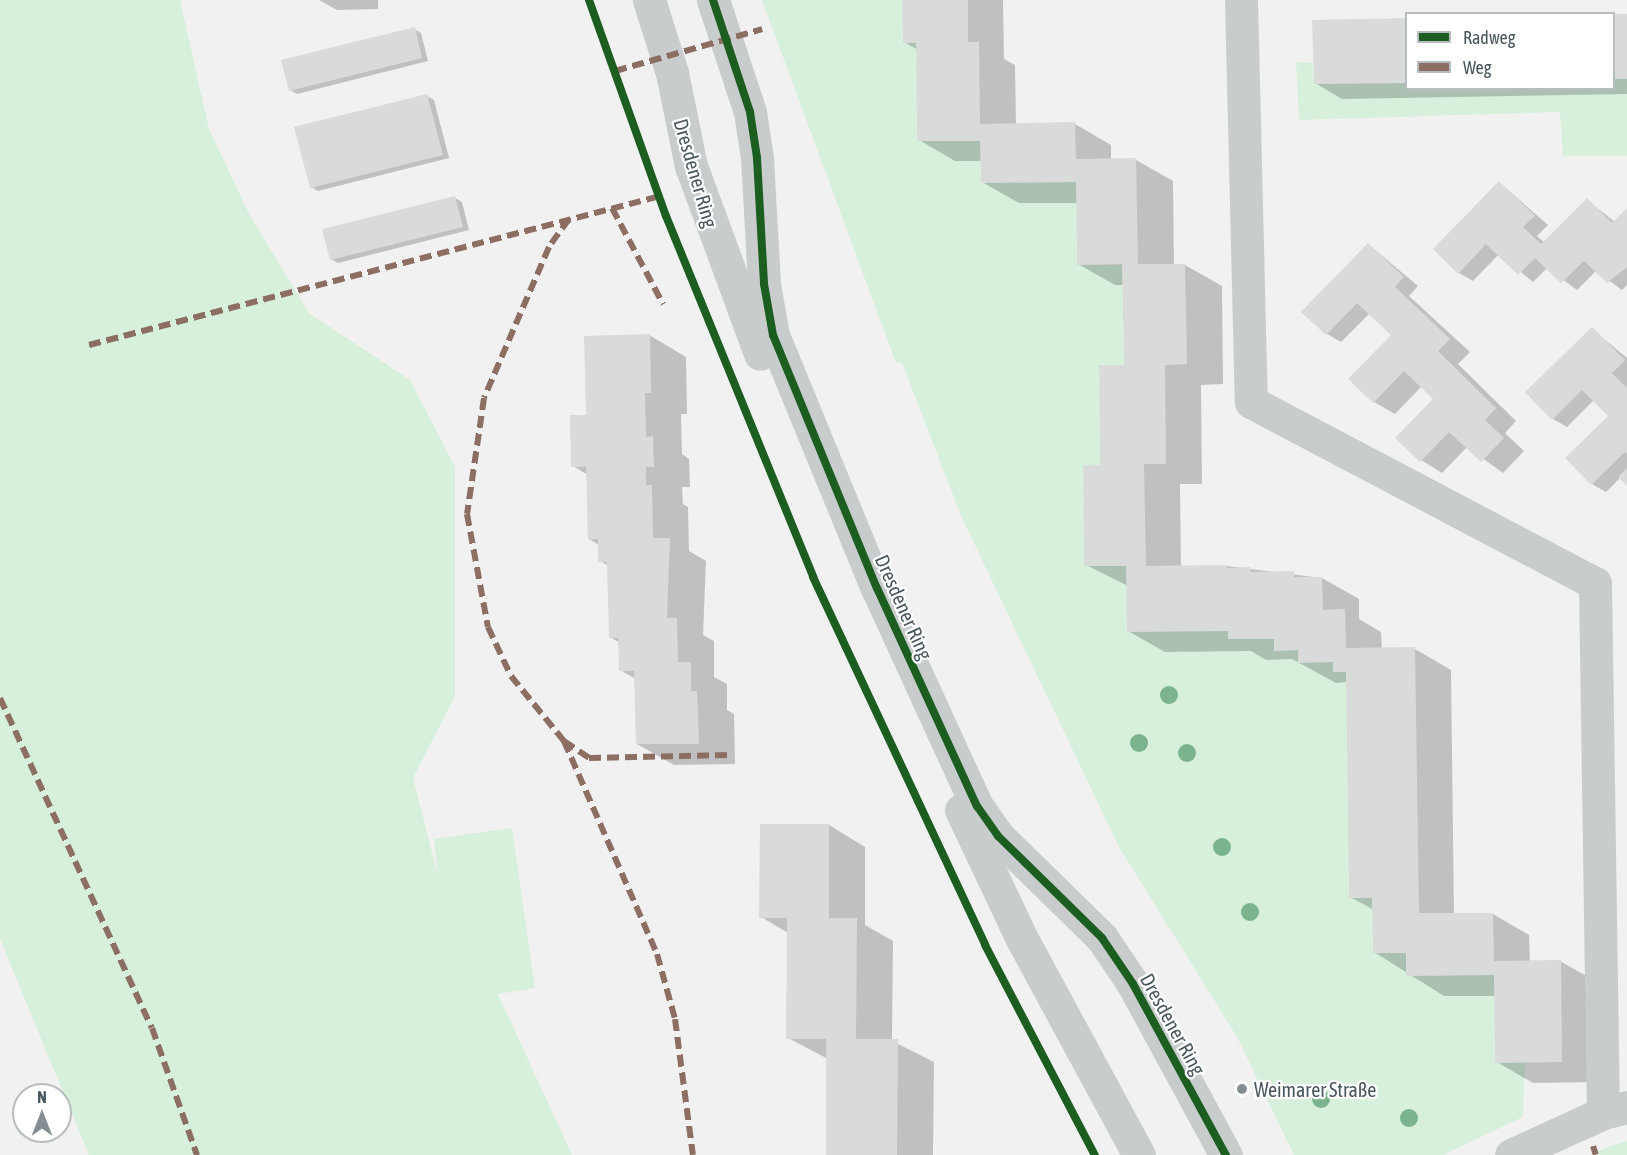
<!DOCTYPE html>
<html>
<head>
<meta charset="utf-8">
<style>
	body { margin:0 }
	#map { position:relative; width:1627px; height:1155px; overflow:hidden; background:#f2f1f1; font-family:"Asap Condensed",sans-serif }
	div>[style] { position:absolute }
	.green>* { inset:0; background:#d6f0dc }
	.shadow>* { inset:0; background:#0003 }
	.building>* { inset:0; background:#d9dada }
	.minor>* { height:33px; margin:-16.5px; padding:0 16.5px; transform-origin:16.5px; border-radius:16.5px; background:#c9cccd }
	.quiet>* { height:6px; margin-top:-3px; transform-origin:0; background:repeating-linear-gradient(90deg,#8d6e63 0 12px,transparent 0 18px) }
	.cycleway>* { height:8px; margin:-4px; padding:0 4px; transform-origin:4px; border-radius:4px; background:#1b5e20 }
	.trees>* { width:18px; height:18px; margin:-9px; border-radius:50%; background:#7ab38d }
	.dots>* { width:16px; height:16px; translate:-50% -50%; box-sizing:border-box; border:3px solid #fff; border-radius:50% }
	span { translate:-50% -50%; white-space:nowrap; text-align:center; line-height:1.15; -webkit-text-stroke:4.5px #fff; paint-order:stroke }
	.street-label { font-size:20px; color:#48575e }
	.poi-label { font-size:20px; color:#48575e }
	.left { translate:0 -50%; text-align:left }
	.legend { position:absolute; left:1405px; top:12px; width:210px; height:78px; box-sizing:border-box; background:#fff; border:2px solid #b6bcbf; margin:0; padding:8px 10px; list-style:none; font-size:18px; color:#48575e }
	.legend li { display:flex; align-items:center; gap:12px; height:30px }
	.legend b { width:30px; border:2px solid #b6bcbf }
	.north { position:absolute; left:12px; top:1083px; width:60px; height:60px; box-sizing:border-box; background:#fff; border:2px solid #b6bcbf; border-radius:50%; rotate:0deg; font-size:16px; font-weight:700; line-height:24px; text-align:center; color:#48575e }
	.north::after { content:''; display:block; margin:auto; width:21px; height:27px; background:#848d91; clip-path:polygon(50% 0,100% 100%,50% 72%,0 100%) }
</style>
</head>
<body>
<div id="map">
	<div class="green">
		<div style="clip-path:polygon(0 0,180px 0,209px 129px,249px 214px,309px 313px,410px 380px,455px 467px,455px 696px,413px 778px,438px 876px,434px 839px,512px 828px,535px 988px,498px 994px,572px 1155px,89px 1155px,0 939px)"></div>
		<div style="clip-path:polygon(762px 0,902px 0,903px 43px,916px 43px,917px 141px,980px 141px,981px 183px,1076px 182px,1077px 265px,1122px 265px,1124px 365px,1099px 366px,1100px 465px,1083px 465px,1084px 566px,1126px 566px,1228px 631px,1228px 639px,1274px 639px,1274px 651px,1298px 650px,1299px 662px,1333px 662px,1333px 672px,1346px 672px,1349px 898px,1372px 898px,1373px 953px,1406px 953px,1406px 976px,1494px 975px,1495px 1063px,1525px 1062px,1523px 1117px,1443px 1155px,1294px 1155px,1237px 1037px,1119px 847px,962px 518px,902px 363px,896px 363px)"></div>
		<div style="clip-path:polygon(1296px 62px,1313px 63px,1314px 84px,1406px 83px,1406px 88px,1614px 88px,1614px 79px,1627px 79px,1627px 156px,1563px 156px,1560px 112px,1299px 120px)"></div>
		<div style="clip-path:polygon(1627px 1141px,1627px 1155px,1590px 1155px,1608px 1147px)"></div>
	</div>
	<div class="shadow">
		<div style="clip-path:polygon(319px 0,378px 0,378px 9px,337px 10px)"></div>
		<div style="clip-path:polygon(904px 0,1003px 0,1004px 59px,1015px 65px,1016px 125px,1075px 124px,1111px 145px,1111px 160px,1136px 160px,1173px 181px,1174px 266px,1185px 265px,1222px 286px,1223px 384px,1201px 385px,1202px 484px,1180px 484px,1181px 567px,1227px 566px,1322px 578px,1359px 599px,1359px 619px,1381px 632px,1382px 649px,1415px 649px,1451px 670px,1454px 915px,1493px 914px,1529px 935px,1530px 962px,1560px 961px,1597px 982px,1598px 1082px,1533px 1083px,1497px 1062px,1496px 996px,1444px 996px,1374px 952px,1374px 910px,1350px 897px,1347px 682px,1336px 683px,1292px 659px,1266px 660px,1251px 651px,1165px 652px,1128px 631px,1128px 586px,1086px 565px,1102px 466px,1125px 366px,1124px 285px,1115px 285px,1078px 264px,1078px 203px,1019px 203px,982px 182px,982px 161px,955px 161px,919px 140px,918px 50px,904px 42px)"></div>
		<div style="clip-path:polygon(1614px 16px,1627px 16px,1627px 94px,1342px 99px,1315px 83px,1314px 21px,1406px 20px,1406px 88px,1614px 88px)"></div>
		<div style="clip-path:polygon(414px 29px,421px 33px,428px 61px,297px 94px,290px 90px)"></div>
		<div style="clip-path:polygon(427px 96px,434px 100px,449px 158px,318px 191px,311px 187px)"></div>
		<div style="clip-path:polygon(1500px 183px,1548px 225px,1537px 236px,1545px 243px,1587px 200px,1615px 222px,1627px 210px,1627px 285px,1622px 290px,1596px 271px,1577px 290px,1547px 268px,1533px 282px,1499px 254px,1473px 281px,1459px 273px)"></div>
		<div style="clip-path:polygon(455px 198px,462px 202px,469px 230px,338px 263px,331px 259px)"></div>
		<div style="clip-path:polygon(1368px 244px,1418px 286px,1409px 296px,1470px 352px,1458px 364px,1516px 421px,1505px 433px,1524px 451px,1503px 473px,1467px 447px,1442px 473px,1421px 460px,1436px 399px,1422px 386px,1395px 414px,1374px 402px,1393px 334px,1370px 313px,1341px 342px,1327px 334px)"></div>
		<div style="clip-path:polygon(1592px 329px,1627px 358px,1627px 483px,1621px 477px,1606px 492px,1592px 484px,1610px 416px,1594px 400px,1567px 427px,1553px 419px)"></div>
		<div style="clip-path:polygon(649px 335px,686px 357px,687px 414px,681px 414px,682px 454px,689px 459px,690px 487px,682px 487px,683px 504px,688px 507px,689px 551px,706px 561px,703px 635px,714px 641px,714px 677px,727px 684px,727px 710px,734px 714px,735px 764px,674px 765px,637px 744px,636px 679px,620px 670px,620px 643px,610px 637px,609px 566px,600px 561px,599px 545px,589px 539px,588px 475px,573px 466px,587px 417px)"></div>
		<div style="clip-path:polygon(829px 825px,865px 847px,865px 925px,893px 941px,892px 1041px,934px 1062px,933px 1155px,828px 1155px,828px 1059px,788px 1038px,788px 933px,761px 917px)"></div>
	</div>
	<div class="building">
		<div style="clip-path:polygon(902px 0,968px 0,968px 42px,979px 42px,980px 124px,1075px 122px,1076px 159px,1136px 158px,1138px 264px,1185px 264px,1187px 364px,1165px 365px,1166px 464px,1144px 464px,1146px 566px,1227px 565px,1227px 568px,1250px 567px,1250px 572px,1294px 571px,1294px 577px,1322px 577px,1323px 610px,1345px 609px,1346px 648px,1415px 647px,1419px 913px,1493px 913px,1494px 961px,1561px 960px,1562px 1062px,1495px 1063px,1494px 975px,1406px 976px,1406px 953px,1373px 953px,1372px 898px,1349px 898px,1346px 672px,1333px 672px,1333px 662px,1298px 663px,1298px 650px,1274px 651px,1274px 639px,1228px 639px,1228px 631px,1127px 632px,1126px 566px,1084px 566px,1083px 465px,1100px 465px,1099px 365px,1124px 365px,1122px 264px,1077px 265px,1076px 182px,981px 183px,980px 141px,917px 141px,916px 43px,903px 43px)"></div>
		<div style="clip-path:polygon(1614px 14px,1627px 14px,1627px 79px,1614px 79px)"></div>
		<div style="clip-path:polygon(1406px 18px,1406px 83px,1314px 84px,1312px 20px)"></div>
		<div style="clip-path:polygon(415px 27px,422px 58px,289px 91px,281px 60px)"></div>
		<div style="clip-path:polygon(427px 94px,443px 155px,310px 188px,294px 127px)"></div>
		<div style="clip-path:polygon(1499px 181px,1535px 216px,1523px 227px,1541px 244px,1587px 198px,1612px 223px,1627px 208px,1627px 267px,1607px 283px,1584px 261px,1561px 283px,1535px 258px,1518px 275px,1486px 244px,1458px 274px,1433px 249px)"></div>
		<div style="clip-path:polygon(455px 196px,463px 227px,330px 260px,322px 229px)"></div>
		<div style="clip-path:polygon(1368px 243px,1404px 277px,1395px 287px,1450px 339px,1438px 351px,1496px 408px,1485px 420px,1504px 438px,1481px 462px,1449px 432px,1420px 462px,1395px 438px,1433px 399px,1404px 371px,1373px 403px,1348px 379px,1391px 335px,1357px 303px,1326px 335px,1301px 312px)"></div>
		<div style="clip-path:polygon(1592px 327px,1625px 360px,1612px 373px,1627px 388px,1627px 454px,1625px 452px,1591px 485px,1565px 458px,1608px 416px,1582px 390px,1552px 420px,1525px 392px)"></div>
		<div style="clip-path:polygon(650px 334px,651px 393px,645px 393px,646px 437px,653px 436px,654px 467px,646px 467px,646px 485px,652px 485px,653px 538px,670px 538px,667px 618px,677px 618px,678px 662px,691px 662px,691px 691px,697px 691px,699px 744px,636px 744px,634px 671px,619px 671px,618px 638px,609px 638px,607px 562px,598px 562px,598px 539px,588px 540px,586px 467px,571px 467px,570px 415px,586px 415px,584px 336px)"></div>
		<div style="clip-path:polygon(1627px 468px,1627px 486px,1618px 477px)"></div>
		<div style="clip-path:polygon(760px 824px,829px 824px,829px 918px,857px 918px,856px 1039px,898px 1039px,897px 1155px,826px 1155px,826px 1039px,786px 1039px,787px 918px,759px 918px)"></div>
	</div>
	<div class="minor">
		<div style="left:649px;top:0;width:77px;rotate:72.5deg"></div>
		<div style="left:672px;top:73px;width:95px;rotate:78.5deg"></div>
		<div style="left:691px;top:166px;width:200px;rotate:69.8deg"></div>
		<div style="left:713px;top:0;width:118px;rotate:71.7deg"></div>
		<div style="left:750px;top:112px;width:47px;rotate:81.3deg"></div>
		<div style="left:757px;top:158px;width:126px;rotate:86.8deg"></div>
		<div style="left:764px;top:284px;width:52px;rotate:80deg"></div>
		<div style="left:773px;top:335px;width:274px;rotate:67.7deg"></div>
		<div style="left:877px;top:588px;width:240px;rotate:65.4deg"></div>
		<div style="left:977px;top:806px;width:37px;rotate:55deg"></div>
		<div style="left:998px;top:836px;width:146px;rotate:44.4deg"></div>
		<div style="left:1102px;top:938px;width:55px;rotate:56deg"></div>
		<div style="left:1133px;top:984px;width:195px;rotate:61.5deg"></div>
		<div style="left:1241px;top:0;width:402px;rotate:88.6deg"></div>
		<div style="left:1251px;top:402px;width:389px;rotate:27.8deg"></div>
		<div style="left:1595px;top:583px;width:530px;rotate:89.14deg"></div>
		<div style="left:961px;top:810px;width:140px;rotate:64.7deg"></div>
		<div style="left:1021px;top:937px;width:248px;rotate:61.6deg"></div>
		<div style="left:1511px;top:1155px;width:101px;rotate:-24.5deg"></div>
		<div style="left:1603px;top:1113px;width:25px;rotate:-14deg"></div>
	</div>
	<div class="quiet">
		<div style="left:615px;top:71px;width:153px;rotate:-15.9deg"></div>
		<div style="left:612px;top:208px;width:109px;rotate:62deg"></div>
		<div style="left:569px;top:219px;width:34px;rotate:126deg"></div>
		<div style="left:549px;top:247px;width:164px;rotate:113.3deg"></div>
		<div style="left:484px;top:398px;width:117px;rotate:98.3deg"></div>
		<div style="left:467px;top:514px;width:115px;rotate:79.5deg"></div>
		<div style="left:488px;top:627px;width:54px;rotate:64.9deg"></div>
		<div style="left:511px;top:676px;width:84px;rotate:50.8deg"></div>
		<div style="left:564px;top:741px;width:232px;rotate:66.4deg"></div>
		<div style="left:657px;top:954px;width:67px;rotate:74.5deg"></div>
		<div style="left:675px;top:1019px;width:137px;rotate:82.5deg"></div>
		<div style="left:89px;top:345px;width:590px;rotate:-14.62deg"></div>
		<div style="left:0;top:698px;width:363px;rotate:65.3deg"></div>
		<div style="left:152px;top:1028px;width:135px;rotate:70.5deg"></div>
		<div style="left:564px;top:741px;width:30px;rotate:34deg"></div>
		<div style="left:589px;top:758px;width:141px;rotate:-1.2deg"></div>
		<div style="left:1593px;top:1146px;width:9px;rotate:72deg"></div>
	</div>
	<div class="cycleway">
		<div style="left:589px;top:0;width:229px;rotate:70.4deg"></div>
		<div style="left:666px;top:216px;width:390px;rotate:67.8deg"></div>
		<div style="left:813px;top:577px;width:406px;rotate:64.9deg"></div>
		<div style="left:985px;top:945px;width:237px;rotate:62.4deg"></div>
		<div style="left:713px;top:0;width:118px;rotate:71.7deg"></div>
		<div style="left:750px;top:112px;width:47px;rotate:81.3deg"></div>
		<div style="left:757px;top:158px;width:126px;rotate:86.8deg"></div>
		<div style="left:764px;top:284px;width:52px;rotate:80deg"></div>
		<div style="left:773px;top:335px;width:274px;rotate:67.7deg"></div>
		<div style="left:877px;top:588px;width:240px;rotate:65.4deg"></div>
		<div style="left:977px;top:806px;width:37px;rotate:55deg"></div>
		<div style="left:998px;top:836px;width:146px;rotate:44.4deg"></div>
		<div style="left:1102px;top:938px;width:55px;rotate:56deg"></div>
		<div style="left:1133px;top:984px;width:195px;rotate:61.5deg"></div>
	</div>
	<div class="trees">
		<div style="left:1169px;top:695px"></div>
		<div style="left:1139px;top:743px"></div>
		<div style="left:1187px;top:753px"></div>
		<div style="left:1222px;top:847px"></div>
		<div style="left:1250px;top:912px"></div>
		<div style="left:1321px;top:1099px"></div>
		<div style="left:1409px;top:1118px"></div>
	</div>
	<div class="dots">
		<div style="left:1242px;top:1089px;background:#848d91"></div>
	</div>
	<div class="street-label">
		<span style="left:696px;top:173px;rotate:74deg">Dresdener Ring</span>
		<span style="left:904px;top:607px;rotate:66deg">Dresdener Ring</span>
		<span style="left:1173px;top:1024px;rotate:61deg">Dresdener Ring</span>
	</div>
	<div class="poi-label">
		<span class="left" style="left:1254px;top:1089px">Weimarer Straße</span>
	</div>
	<ul class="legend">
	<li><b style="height:8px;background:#1b5e20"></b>Radweg</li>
	<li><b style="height:8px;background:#8d6e63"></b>Weg</li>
	</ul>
	<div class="north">N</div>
</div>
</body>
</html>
